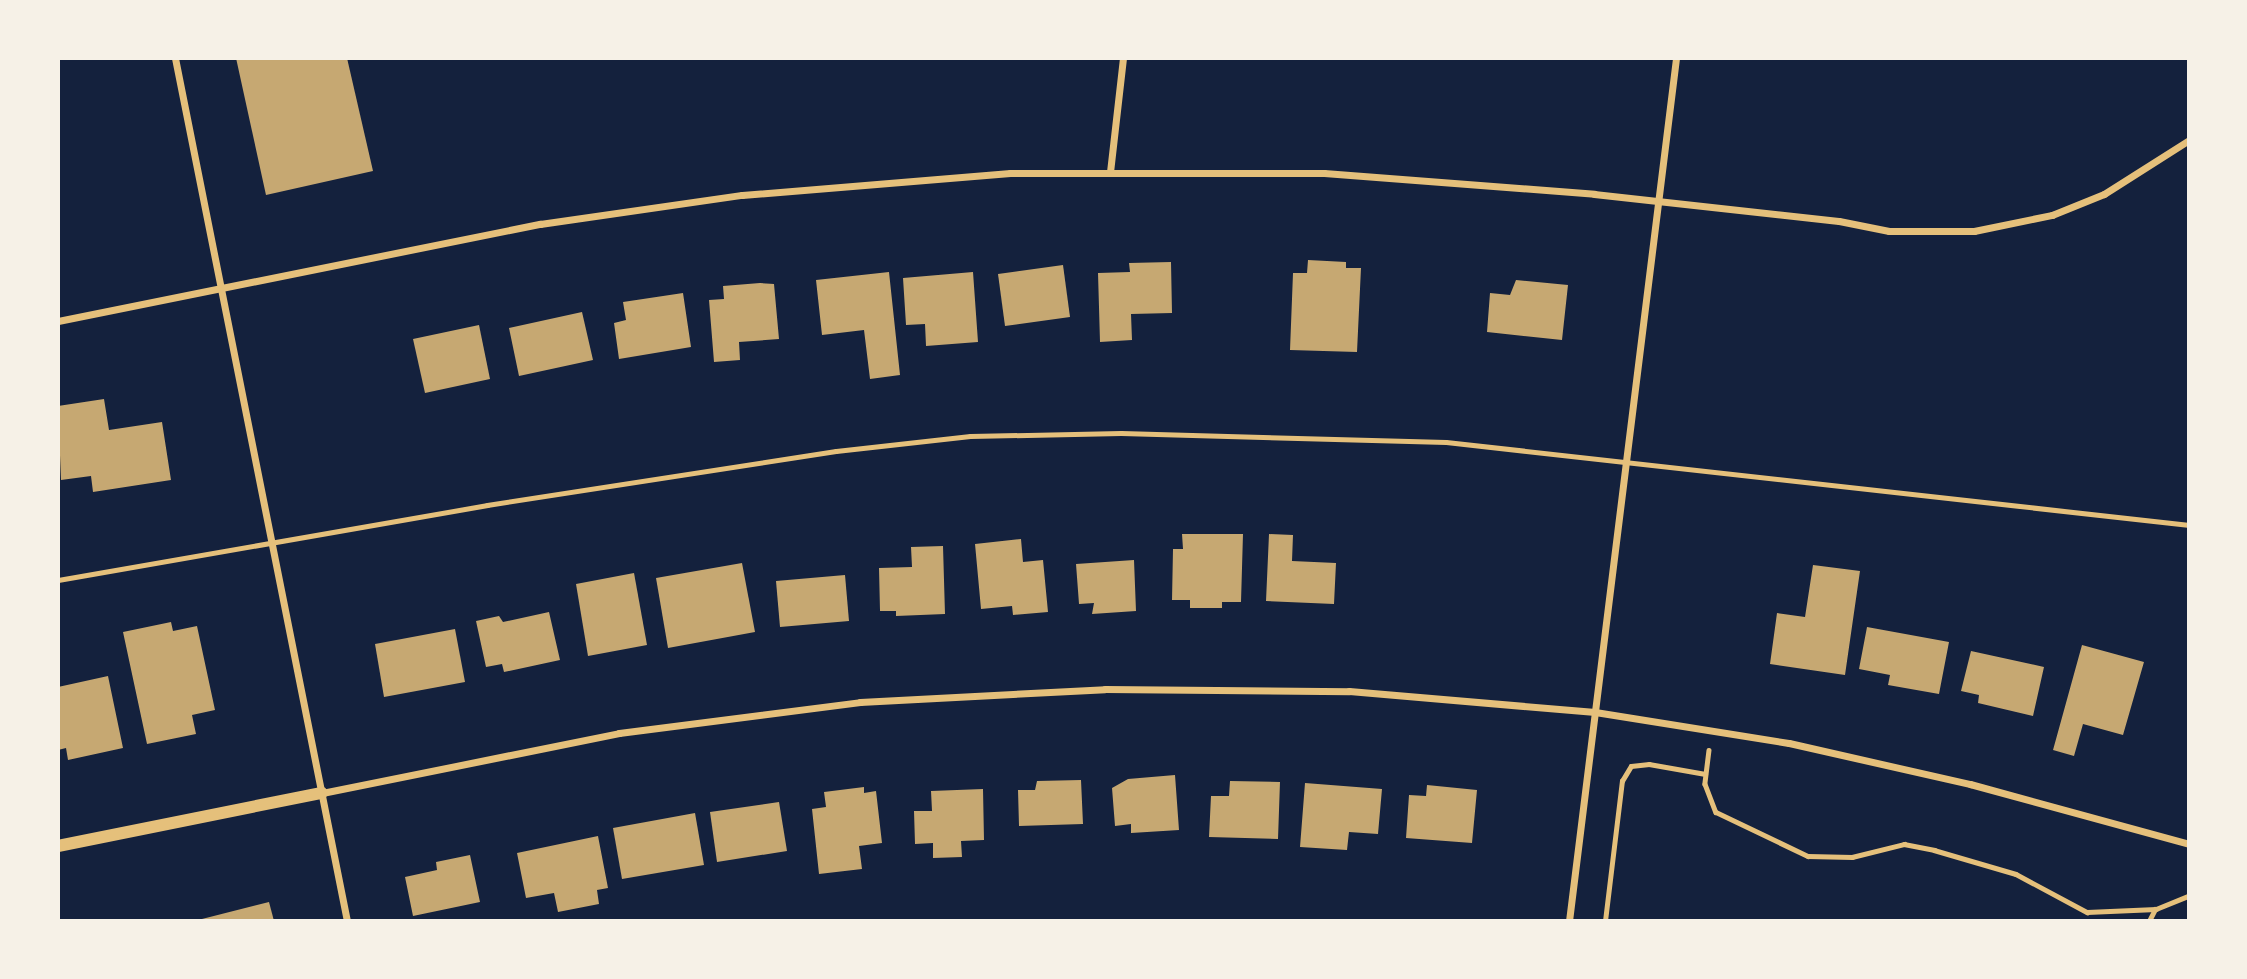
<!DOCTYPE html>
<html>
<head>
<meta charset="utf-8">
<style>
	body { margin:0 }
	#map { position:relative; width:2247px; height:979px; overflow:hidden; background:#14213d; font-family:Poppins,sans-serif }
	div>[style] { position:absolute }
	.building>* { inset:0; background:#c6a872 }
	.path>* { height:4.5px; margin:-2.25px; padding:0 2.25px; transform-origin:2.25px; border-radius:2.25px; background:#e5c07b }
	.service>* { height:5px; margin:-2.5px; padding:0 2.5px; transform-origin:2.5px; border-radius:2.5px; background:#e5c07b }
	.minor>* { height:7px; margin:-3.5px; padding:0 3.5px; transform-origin:3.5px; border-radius:3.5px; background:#e5c07b }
	.tertiary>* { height:12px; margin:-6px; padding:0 6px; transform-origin:6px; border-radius:6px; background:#e5c07b }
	span { translate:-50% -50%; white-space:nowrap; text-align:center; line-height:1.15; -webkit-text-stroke:6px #f6f1e7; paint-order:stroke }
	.frame { position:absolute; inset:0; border:60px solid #f6f1e7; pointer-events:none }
</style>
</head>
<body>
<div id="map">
	<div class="building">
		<div style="clip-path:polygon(236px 58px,347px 58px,373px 171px,266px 195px)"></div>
		<div style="clip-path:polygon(1308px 260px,1346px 262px,1346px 268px,1361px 268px,1357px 352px,1290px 350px,1293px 273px,1307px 273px)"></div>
		<div style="clip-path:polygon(1171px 262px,1172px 313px,1131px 314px,1132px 340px,1100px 342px,1098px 273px,1130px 272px,1129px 263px)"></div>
		<div style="clip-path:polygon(1063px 265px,1070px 317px,1005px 326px,998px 274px)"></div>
		<div style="clip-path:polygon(889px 272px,900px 375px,870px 379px,864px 330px,822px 335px,816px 280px)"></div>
		<div style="clip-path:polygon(973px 272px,978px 342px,926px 346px,925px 324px,906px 325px,903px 278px)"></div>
		<div style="clip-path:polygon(1516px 280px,1568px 285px,1562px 340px,1487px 332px,1490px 293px,1510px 295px)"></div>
		<div style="clip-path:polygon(760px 283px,774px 284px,779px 339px,739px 342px,740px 360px,714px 362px,709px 300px,724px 299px,723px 286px)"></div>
		<div style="clip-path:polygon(683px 293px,691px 347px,619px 359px,614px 323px,626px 320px,623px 302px)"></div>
		<div style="clip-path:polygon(582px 312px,593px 360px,519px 376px,509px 328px)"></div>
		<div style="clip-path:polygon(479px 325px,490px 379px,425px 393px,413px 339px)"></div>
		<div style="clip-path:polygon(104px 399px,109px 430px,162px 422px,171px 480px,93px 492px,91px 476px,61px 480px,58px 406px)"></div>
		<div style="clip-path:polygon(1182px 534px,1243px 534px,1241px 602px,1222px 602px,1222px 608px,1190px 608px,1190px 600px,1172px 600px,1173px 549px,1183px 549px)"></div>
		<div style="clip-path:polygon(1269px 534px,1293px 535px,1292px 561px,1336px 563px,1334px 604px,1266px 601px)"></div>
		<div style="clip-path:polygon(1021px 539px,1023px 562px,1043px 560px,1048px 612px,1013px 615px,1012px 606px,981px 609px,975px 544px)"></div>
		<div style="clip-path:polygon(943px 546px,945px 614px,896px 616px,896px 611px,880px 611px,879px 568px,912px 567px,911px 547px)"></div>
		<div style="clip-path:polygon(1134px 560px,1136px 611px,1092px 614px,1094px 603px,1079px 604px,1076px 564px)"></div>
		<div style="clip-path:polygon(742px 563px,755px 632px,668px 648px,656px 578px)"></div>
		<div style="clip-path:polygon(1813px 565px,1860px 571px,1845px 675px,1770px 664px,1777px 613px,1805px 617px)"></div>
		<div style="clip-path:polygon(634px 573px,647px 645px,588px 656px,576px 584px)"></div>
		<div style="clip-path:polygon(845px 575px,849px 621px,780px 627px,776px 581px)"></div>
		<div style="clip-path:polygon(549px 612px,560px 660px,504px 672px,502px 664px,486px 667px,476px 621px,499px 616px,503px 622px)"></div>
		<div style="clip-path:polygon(171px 622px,173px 631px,197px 626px,215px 710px,192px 715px,196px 734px,147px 744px,123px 632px)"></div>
		<div style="clip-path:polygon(1867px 627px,1949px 642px,1939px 694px,1888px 685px,1890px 675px,1859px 669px)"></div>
		<div style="clip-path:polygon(455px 629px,465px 682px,384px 697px,375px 644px)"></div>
		<div style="clip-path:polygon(2082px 645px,2144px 662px,2123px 735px,2083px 724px,2074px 756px,2053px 750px)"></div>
		<div style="clip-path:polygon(1971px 651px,2044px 667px,2033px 716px,1978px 703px,1979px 695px,1961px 691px)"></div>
		<div style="clip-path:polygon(108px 676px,123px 748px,68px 760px,66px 748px,58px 750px,58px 687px)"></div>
		<div style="clip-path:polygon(1175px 775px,1179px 830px,1131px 833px,1131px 824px,1115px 826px,1112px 788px,1128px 779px)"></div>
		<div style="clip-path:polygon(1081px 780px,1083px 824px,1019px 826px,1018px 790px,1035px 790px,1037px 781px)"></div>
		<div style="clip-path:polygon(1230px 781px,1280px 782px,1278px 839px,1209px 837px,1211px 796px,1229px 796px)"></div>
		<div style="clip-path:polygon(1305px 783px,1382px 789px,1378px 834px,1349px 832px,1347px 850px,1300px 847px)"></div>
		<div style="clip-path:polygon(1427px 785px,1477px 790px,1472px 843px,1406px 838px,1409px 795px,1426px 796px)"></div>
		<div style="clip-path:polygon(864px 787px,864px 793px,876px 791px,882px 843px,859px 846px,862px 869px,819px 874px,812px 809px,826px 807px,824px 792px)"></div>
		<div style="clip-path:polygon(983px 789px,984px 840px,961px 841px,962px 857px,933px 858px,933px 843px,915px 844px,914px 811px,932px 811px,931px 791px)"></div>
		<div style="clip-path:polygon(779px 802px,787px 851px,717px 862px,710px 812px)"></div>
		<div style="clip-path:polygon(695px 813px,704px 865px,622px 879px,613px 828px)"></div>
		<div style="clip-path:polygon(598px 836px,608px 888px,597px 890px,599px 904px,558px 912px,554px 893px,526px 898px,517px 853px)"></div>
		<div style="clip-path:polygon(470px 855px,480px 902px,413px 916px,405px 877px,437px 870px,436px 862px)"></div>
		<div style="clip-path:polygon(269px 902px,274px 921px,198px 921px,198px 920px)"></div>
	</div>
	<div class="path">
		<div style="left:1709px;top:750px;width:34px;rotate:97deg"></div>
		<div style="left:1705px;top:784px;width:30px;rotate:69deg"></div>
		<div style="left:1716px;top:812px;width:102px;rotate:25.6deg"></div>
		<div style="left:1808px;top:856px;width:44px;rotate:1.3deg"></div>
		<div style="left:1852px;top:857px;width:54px;rotate:-14deg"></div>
		<div style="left:1904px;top:844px;width:31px;rotate:11deg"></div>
		<div style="left:1934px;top:850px;width:85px;rotate:16.3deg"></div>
		<div style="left:2016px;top:874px;width:81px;rotate:28.2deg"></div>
		<div style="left:2087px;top:912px;width:69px;rotate:-2.5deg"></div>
		<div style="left:2156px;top:909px;width:35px;rotate:-22deg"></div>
		<div style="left:1605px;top:921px;width:141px;rotate:-83.1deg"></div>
		<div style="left:1622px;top:781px;width:17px;rotate:-59deg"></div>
		<div style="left:1631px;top:766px;width:18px;rotate:-6deg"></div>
		<div style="left:1649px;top:764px;width:57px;rotate:10.1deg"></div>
		<div style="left:2149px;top:921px;width:13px;rotate:-63deg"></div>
	</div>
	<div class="service">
		<div style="left:58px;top:580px;width:436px;rotate:-9.9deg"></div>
		<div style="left:487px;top:505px;width:353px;rotate:-8.8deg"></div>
		<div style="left:836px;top:451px;width:135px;rotate:-6.4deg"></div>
		<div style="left:970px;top:436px;width:151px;rotate:-1.1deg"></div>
		<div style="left:1121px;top:433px;width:325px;rotate:1.6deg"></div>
		<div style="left:1446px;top:442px;width:748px;rotate:6.37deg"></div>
	</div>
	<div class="minor">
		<div style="left:175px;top:58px;width:880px;rotate:78.73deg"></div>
		<div style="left:1110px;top:172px;width:115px;rotate:-83.5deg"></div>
		<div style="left:58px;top:321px;width:492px;rotate:-11.4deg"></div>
		<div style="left:540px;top:224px;width:204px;rotate:-8.2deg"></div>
		<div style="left:742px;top:195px;width:269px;rotate:-4.7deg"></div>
		<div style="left:1010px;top:173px;width:314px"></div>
		<div style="left:1324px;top:173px;width:271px;rotate:4.4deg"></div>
		<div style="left:1594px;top:194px;width:246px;rotate:6.3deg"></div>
		<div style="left:1839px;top:221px;width:51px;rotate:11.3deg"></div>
		<div style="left:1889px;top:231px;width:85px"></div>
		<div style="left:1974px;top:231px;width:80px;rotate:-11.6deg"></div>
		<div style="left:2052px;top:215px;width:56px;rotate:-22deg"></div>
		<div style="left:2104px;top:194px;width:101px;rotate:-32.4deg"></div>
		<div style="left:322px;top:793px;width:303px;rotate:-11.4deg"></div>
		<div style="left:619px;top:733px;width:243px;rotate:-7.3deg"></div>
		<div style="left:860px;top:702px;width:245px;rotate:-3deg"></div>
		<div style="left:1105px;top:689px;width:244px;rotate:0.5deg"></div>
		<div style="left:1349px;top:691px;width:247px;rotate:4.9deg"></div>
		<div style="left:1595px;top:712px;width:196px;rotate:9.1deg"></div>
		<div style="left:1789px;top:743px;width:186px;rotate:12.8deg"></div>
		<div style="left:1970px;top:784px;width:227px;rotate:15.3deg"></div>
		<div style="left:1569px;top:921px;width:870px;rotate:-82.93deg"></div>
	</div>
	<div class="tertiary">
		<div style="left:58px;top:846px;width:269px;rotate:-11.4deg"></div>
	</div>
	<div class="frame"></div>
</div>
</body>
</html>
